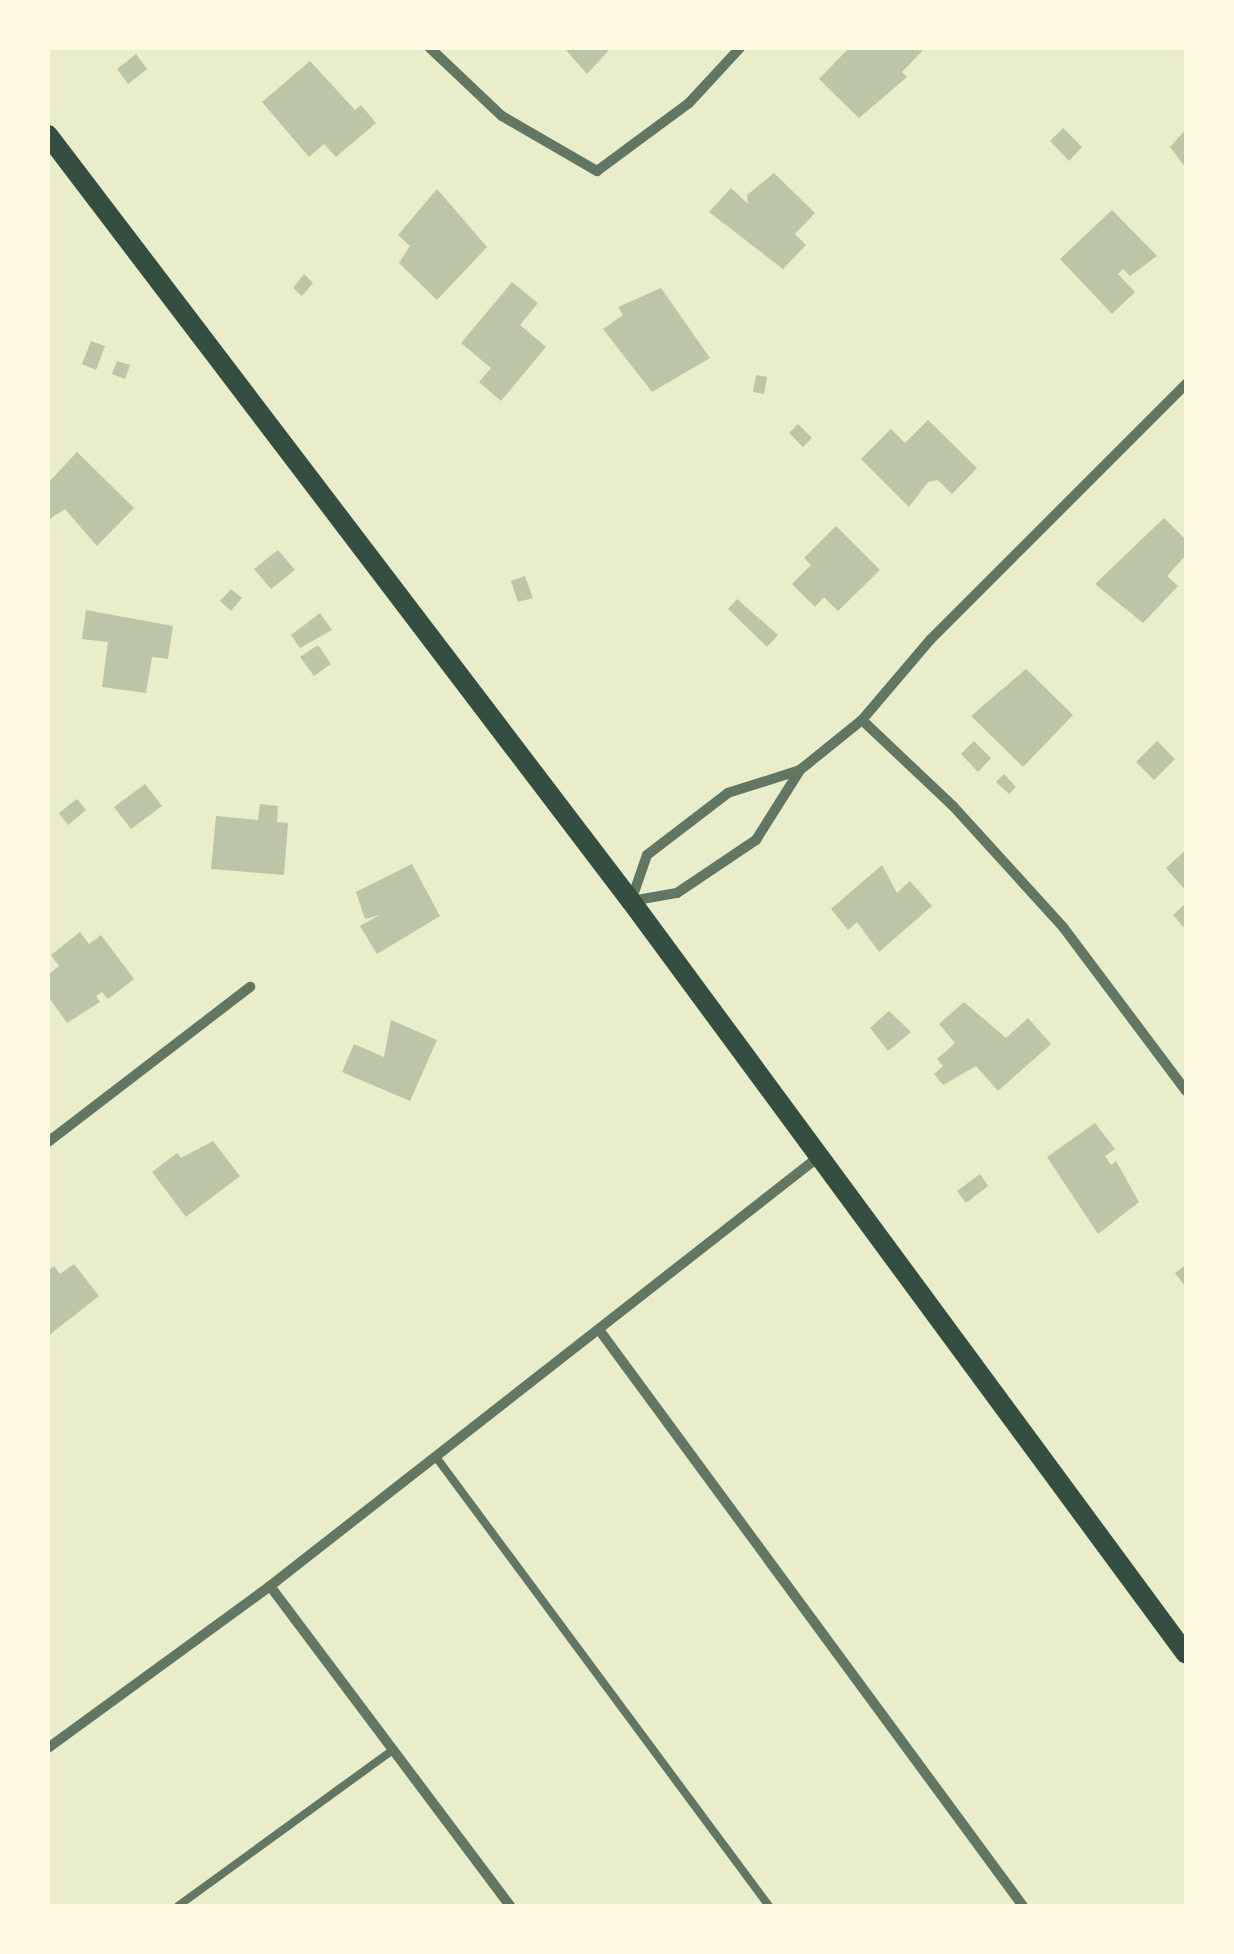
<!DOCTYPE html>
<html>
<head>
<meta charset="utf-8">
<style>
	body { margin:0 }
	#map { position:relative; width:1234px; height:1954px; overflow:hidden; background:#e9edc9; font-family:Commissioner,sans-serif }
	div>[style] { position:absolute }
	.building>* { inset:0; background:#bcc5a7 }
	.service>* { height:8px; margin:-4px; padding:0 4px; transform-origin:4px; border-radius:4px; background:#617663 }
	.minor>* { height:10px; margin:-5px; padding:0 5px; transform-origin:5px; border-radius:5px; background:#617663 }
	.secondary>* { height:20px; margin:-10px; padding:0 10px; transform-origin:10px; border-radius:10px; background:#344e41 }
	span { translate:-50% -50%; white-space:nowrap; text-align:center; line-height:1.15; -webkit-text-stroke:8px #fefae0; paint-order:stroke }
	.frame { position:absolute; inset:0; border:50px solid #fefae0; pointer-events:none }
</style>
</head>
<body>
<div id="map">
	<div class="building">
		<div style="clip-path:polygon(564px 48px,611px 48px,587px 74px)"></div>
		<div style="clip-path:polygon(849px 48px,850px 50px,925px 48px,902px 72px,907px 77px,859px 118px,819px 79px)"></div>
		<div style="clip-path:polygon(136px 54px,147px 69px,128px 84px,117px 69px)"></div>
		<div style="clip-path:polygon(310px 61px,355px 110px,361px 105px,376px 123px,336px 157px,324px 144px,309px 157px,262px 102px)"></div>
		<div style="clip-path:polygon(1063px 128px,1082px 147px,1069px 161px,1050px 141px)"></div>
		<div style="clip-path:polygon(1186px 129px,1186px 168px,1170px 147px)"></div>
		<div style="clip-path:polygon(774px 173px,815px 213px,795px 234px,806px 245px,783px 269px,709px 212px,731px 188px,748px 204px,747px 195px)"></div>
		<div style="clip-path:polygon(437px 189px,487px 247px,437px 300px,399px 263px,410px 246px,398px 235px)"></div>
		<div style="clip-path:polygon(1112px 210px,1157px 256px,1130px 276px,1123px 269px,1118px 274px,1135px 292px,1112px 314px,1060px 259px)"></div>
		<div style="clip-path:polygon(304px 274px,313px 283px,302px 296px,293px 288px)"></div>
		<div style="clip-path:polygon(512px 282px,538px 303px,520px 325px,546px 347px,501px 401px,479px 382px,491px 368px,461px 343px)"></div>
		<div style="clip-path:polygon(661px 288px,710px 358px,652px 392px,603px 329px,623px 315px,618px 307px)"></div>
		<div style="clip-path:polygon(91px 341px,105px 346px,96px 370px,82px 364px)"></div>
		<div style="clip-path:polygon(117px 361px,130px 365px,125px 379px,112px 374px)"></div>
		<div style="clip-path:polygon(756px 375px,767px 377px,764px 394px,753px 392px)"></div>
		<div style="clip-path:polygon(928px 420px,977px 468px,952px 494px,938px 480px,928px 482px,909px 507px,861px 459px,891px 429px,905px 443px)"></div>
		<div style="clip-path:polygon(798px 424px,812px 438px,803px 447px,789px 433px)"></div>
		<div style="clip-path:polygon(77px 452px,134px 508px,97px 546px,65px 509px,48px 520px,48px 483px)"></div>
		<div style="clip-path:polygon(1164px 518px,1186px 540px,1186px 555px,1167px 576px,1178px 586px,1143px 623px,1095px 584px)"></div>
		<div style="clip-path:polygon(836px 526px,880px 570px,838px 611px,824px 597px,815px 607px,792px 584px,811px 565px,804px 558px)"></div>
		<div style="clip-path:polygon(278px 550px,295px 570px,271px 589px,254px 569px)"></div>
		<div style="clip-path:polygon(525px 576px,533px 598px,518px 602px,511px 581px)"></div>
		<div style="clip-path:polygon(231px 589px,242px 598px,231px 611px,220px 601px)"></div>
		<div style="clip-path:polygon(737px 599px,778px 635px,767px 647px,728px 609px)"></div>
		<div style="clip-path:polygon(86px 610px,173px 626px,168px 659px,152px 657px,146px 693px,102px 687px,108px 642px,82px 639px)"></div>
		<div style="clip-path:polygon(320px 613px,332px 630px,300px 648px,291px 635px)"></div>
		<div style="clip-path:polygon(318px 645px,331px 664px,314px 676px,300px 657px)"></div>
		<div style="clip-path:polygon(1026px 669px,1073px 715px,1023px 767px,971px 716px)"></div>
		<div style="clip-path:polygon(974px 741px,991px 758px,978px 772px,961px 754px)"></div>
		<div style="clip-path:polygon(1157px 741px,1175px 759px,1154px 780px,1136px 762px)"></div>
		<div style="clip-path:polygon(1004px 774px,1016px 787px,1009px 794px,996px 782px)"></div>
		<div style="clip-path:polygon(145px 784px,162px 806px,131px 829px,114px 807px)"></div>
		<div style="clip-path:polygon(77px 799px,86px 810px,68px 825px,59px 813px)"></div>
		<div style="clip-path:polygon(260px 804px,278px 806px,277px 822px,288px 823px,284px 875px,211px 869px,216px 816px,258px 820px)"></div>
		<div style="clip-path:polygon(1186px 850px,1186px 891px,1166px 868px)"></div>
		<div style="clip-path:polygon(412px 864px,440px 916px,377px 954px,360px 926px,380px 915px,365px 919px,356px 892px)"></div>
		<div style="clip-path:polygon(882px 865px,897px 893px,910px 881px,932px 906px,879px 952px,857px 922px,848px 930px,831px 909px)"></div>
		<div style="clip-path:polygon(1186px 903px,1186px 930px,1173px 915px)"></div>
		<div style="clip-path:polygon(80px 932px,89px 944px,101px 935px,134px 979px,108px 999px,102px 992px,96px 996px,100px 1002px,67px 1023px,48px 996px,48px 975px,59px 966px,51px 955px)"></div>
		<div style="clip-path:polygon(964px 1002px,1006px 1038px,1028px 1018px,1051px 1044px,998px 1091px,976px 1066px,943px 1085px,934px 1074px,943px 1066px,937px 1059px,955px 1043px,939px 1024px)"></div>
		<div style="clip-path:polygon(889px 1011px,911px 1032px,888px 1051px,870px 1028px)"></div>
		<div style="clip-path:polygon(391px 1020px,437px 1040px,410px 1101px,342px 1072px,354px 1044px,384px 1057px)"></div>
		<div style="clip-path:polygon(1095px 1123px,1115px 1149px,1105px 1156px,1111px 1165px,1116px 1161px,1139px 1202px,1098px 1234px,1047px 1157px)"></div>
		<div style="clip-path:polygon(213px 1141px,240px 1176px,186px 1217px,152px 1172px,177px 1153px,181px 1158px)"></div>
		<div style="clip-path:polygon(980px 1174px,988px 1186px,966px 1203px,957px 1191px)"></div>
		<div style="clip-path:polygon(74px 1264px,99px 1296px,48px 1336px,48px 1271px,54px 1266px,60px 1274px)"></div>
		<div style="clip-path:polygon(1186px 1265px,1186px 1288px,1175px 1273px)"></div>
	</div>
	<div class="service">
		<div style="left:436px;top:1457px;width:559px;rotate:53.44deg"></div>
		<div style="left:178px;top:1906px;width:266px;rotate:-36deg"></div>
	</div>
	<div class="minor">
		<div style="left:430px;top:48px;width:99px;rotate:43.4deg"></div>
		<div style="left:502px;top:116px;width:110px;rotate:30.1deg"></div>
		<div style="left:597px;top:171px;width:114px;rotate:-36.5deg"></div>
		<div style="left:689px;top:103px;width:75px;rotate:-47.2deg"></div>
		<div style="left:862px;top:720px;width:125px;rotate:43.4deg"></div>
		<div style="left:953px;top:806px;width:164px;rotate:47.7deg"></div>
		<div style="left:1063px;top:927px;width:205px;rotate:53.1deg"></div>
		<div style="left:800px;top:770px;width:76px;rotate:162.3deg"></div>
		<div style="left:728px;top:793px;width:102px;rotate:142.6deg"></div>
		<div style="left:647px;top:855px;width:49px;rotate:109.2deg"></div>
		<div style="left:631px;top:901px;width:47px;rotate:-9.9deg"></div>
		<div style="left:677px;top:893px;width:95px;rotate:-33.9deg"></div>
		<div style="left:756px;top:840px;width:83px;rotate:-57.8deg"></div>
		<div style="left:800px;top:770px;width:80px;rotate:-38.9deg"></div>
		<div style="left:862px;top:720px;width:105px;rotate:-49.6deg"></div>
		<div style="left:930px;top:640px;width:362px;rotate:-45deg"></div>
		<div style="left:48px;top:1142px;width:255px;rotate:-37.5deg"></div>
		<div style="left:600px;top:1331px;width:714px;rotate:53.66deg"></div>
		<div style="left:270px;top:1586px;width:400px;rotate:53.1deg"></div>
		<div style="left:48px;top:1748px;width:275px;rotate:-36.1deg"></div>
		<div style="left:270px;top:1586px;width:693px;rotate:-38.03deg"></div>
	</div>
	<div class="secondary">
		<div style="left:48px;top:135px;width:963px;rotate:52.73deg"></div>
		<div style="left:631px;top:901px;width:935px;rotate:53.61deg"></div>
	</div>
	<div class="frame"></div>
</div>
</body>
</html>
